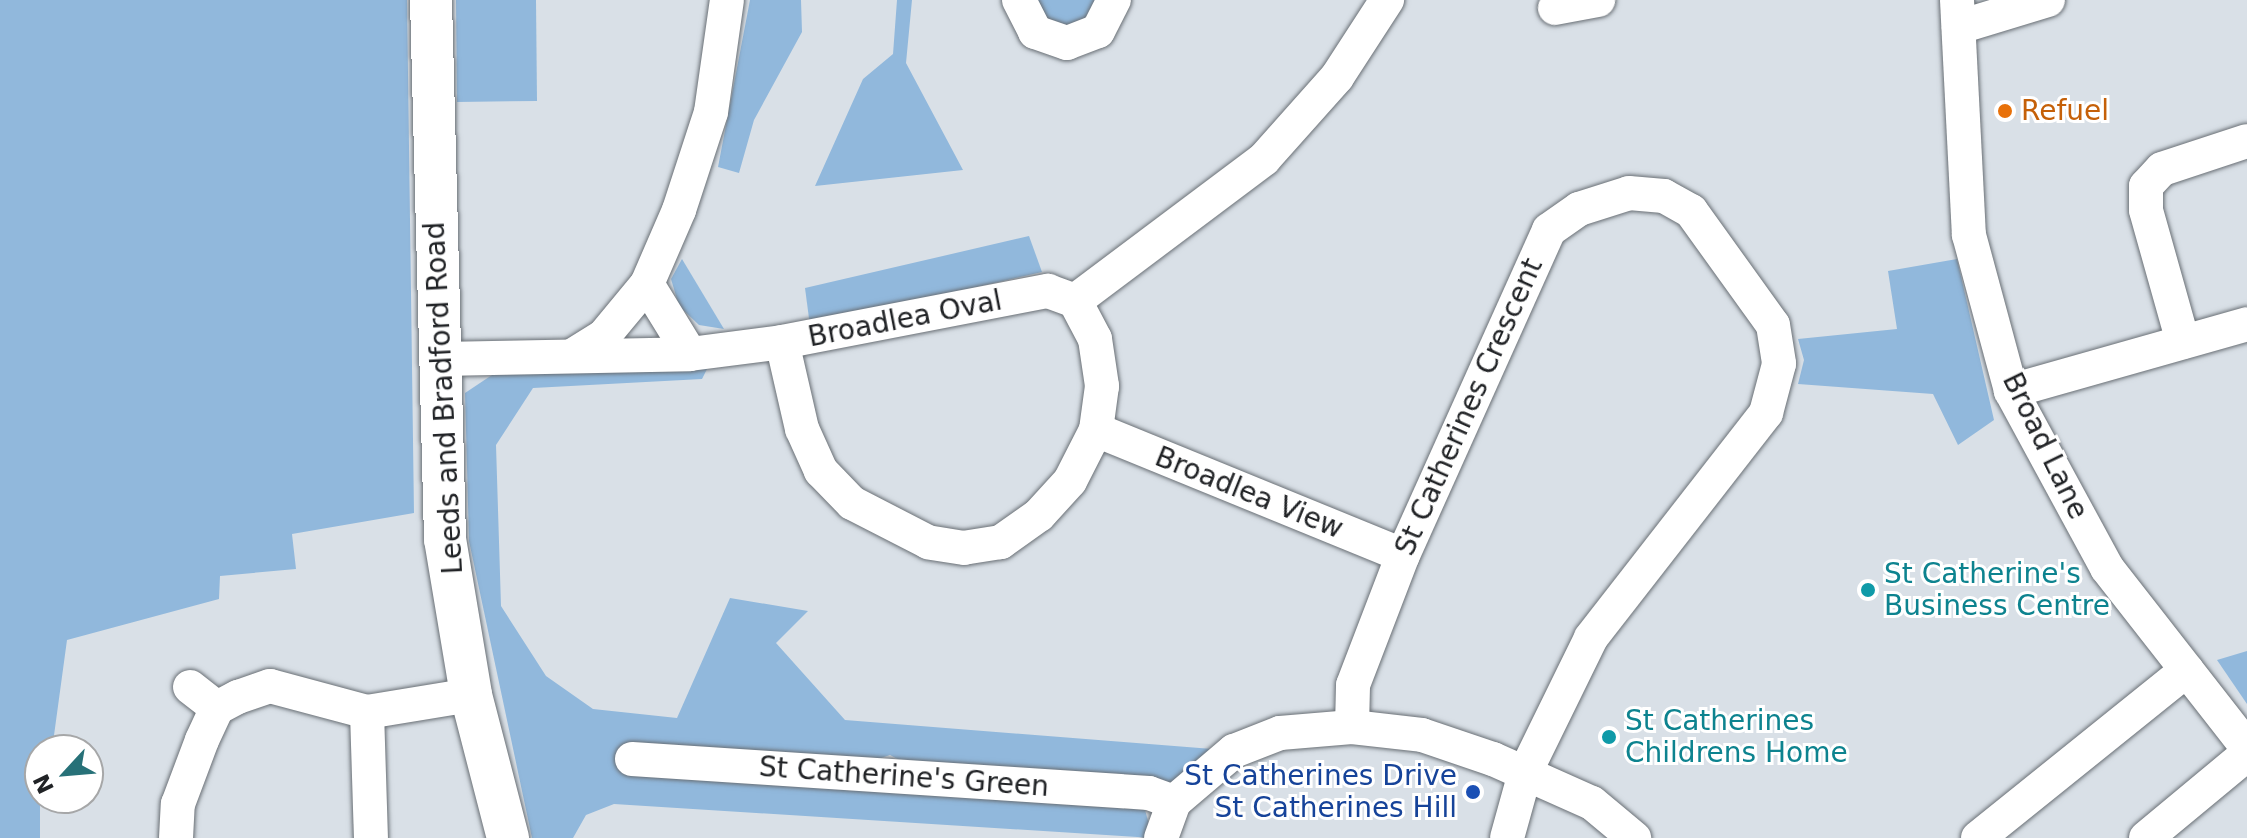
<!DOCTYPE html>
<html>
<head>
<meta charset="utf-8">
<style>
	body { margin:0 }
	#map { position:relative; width:2247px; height:838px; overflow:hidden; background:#d9e0e7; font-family:"DejaVu Sans",sans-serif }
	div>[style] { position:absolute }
	.green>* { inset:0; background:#91b8dc }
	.roads { filter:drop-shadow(0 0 2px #696f75) drop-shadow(0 0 2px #696f75) }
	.minor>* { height:34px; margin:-17px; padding:0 17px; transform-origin:17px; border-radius:17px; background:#fff }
	.major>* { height:42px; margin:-21px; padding:0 21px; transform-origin:21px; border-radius:21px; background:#fff }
	.dots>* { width:22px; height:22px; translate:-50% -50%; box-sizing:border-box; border:4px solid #fff; border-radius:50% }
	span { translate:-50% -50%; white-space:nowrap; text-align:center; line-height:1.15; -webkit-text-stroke:6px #fff; paint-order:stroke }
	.food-label { font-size:28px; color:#c56008 }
	.left { translate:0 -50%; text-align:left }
	.street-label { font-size:28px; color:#212326 }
	.culture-label { font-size:28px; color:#0d838f }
	.transit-label { font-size:28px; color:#164399 }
	.right { translate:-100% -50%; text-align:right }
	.north { position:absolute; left:24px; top:734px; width:80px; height:80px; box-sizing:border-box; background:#fff; border:2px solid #a6a7a8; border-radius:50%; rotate:244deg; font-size:22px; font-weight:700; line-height:32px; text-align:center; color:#212326 }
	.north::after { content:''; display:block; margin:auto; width:28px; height:36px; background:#277178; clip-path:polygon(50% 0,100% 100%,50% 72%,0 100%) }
</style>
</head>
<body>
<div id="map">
	<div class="green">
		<div style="clip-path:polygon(0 0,407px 0,414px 513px,292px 534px,296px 569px,220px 576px,219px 599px,67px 640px,52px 750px,40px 750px,40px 838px,0 838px)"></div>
		<div style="clip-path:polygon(456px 0,536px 0,537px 101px,457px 102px)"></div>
		<div style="clip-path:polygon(750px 0,801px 0,802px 32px,754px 120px,739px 173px,718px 167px)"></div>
		<div style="clip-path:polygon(897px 0,912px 0,906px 63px,963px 170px,815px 186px,863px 79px,893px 54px)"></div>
		<div style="clip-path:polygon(1026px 0,1107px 0,1105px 10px,1053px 34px)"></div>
		<div style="clip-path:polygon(1029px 236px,1042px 272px,810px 326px,805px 288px)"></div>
		<div style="clip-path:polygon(682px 259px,724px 329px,699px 325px,679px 306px,671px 279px)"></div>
		<div style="clip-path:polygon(1957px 259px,1994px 420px,1958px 445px,1933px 394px,1798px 384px,1804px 360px,1798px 339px,1897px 329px,1888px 271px)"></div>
		<div style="clip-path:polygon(709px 365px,702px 379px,533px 388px,496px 445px,501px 606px,546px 676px,593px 709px,677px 718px,730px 598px,808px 611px,776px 643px,845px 720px,1225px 750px,1175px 785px,907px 764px,890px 755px,875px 760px,876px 791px,1145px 810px,1153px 838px,614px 804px,586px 815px,573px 838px,532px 838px,469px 541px,465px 393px,492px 375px)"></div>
		<div style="clip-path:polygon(2247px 651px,2247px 704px,2217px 660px)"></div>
	</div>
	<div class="roads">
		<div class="minor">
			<div style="left:1019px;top:0;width:36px;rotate:63deg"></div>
			<div style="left:1035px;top:32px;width:34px;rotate:19deg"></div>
			<div style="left:1067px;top:43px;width:33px;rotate:-21deg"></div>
			<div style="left:1098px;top:31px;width:35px;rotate:-63deg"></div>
			<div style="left:1957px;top:0;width:235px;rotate:87.1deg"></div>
			<div style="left:1969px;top:235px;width:162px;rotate:74.9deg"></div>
			<div style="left:2011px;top:391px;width:201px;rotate:61.5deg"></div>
			<div style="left:2107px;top:568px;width:227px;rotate:52deg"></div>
			<div style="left:1555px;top:8px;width:44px;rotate:-10.5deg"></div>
			<div style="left:1959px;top:27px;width:93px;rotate:-16.9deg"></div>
			<div style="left:647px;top:284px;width:82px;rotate:58.4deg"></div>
			<div style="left:1048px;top:291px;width:29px;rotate:20deg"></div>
			<div style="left:1075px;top:301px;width:43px;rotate:62.2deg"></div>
			<div style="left:1095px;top:339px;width:48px;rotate:81.5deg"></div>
			<div style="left:1102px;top:386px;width:44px;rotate:97.8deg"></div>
			<div style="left:1096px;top:430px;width:57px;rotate:117deg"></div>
			<div style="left:1070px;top:481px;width:46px;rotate:132.4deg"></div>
			<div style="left:1039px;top:515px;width:47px;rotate:144.6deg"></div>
			<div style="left:1001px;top:542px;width:37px;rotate:171deg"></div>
			<div style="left:964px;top:548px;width:36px;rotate:-171deg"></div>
			<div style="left:928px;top:542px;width:85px;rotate:-152.8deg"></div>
			<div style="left:852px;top:503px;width:45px;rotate:-134.1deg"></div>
			<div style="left:821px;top:471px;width:46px;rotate:-114.3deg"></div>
			<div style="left:802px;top:429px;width:89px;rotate:-102.9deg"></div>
			<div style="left:782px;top:342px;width:271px;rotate:-10.9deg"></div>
			<div style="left:1075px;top:301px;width:236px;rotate:-36.9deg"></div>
			<div style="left:1264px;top:159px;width:110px;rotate:-48.3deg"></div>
			<div style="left:1337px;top:77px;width:92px;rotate:-57deg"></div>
			<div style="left:2183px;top:342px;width:137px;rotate:-105.7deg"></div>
			<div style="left:2146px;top:210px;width:24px;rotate:-90deg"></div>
			<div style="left:2146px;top:186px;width:23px;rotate:-47deg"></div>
			<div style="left:2162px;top:169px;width:89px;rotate:-18.2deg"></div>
			<div style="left:572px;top:356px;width:36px;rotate:-32deg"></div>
			<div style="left:603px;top:337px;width:69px;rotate:-50.3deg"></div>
			<div style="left:647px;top:284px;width:81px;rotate:-66.6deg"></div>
			<div style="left:679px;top:210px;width:103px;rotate:-71.9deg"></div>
			<div style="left:711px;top:112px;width:113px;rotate:-81.9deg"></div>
			<div style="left:440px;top:359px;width:250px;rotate:-1.1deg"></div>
			<div style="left:690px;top:354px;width:93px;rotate:-7.4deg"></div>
			<div style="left:2011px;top:391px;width:245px;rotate:-15.8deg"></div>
			<div style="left:1096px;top:430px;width:331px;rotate:22.2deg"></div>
			<div style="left:190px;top:687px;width:34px;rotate:38deg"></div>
			<div style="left:367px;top:712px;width:126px;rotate:88.2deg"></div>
			<div style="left:1352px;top:727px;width:42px;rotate:-88.6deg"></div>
			<div style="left:1353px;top:685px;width:139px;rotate:-69deg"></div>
			<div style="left:1403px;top:555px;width:356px;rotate:-65.8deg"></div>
			<div style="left:1549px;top:230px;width:37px;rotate:-35deg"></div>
			<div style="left:1579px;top:209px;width:52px;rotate:-17.7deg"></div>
			<div style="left:1629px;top:193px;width:35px;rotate:5deg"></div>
			<div style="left:1664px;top:196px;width:31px;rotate:29deg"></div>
			<div style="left:1691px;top:211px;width:140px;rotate:54.3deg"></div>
			<div style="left:1773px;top:325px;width:39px;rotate:81deg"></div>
			<div style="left:1779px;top:364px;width:51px;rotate:104.9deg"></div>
			<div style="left:1766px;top:413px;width:285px;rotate:127.9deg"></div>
			<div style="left:1591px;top:638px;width:150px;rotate:116.1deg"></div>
			<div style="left:1525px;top:773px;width:67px;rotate:105.5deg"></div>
			<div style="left:632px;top:759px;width:518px;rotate:3.76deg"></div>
			<div style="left:1149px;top:793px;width:27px;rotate:20deg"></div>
			<div style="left:176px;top:838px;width:34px;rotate:-87deg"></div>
			<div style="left:178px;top:804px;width:68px;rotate:-69.4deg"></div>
			<div style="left:202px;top:740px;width:35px;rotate:-65deg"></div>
			<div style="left:217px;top:708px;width:24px;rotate:-28deg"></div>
			<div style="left:238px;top:697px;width:34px;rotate:-19deg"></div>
			<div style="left:270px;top:686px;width:100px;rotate:15deg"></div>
			<div style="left:367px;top:712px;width:105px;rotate:-9.3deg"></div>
			<div style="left:1161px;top:838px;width:38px;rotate:-70deg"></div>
			<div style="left:1174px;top:802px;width:79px;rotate:-40.4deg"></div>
			<div style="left:1234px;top:751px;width:49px;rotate:-21.4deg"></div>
			<div style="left:1280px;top:733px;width:72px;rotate:-4.8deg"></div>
			<div style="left:1352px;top:727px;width:70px;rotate:6.5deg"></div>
			<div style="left:1422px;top:735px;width:75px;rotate:18.7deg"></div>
			<div style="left:1493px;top:759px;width:108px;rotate:24deg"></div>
			<div style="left:1592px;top:803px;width:55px;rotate:39.8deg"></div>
			<div style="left:1978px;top:838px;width:268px;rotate:-38.8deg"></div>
			<div style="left:2146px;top:838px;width:131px;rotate:-39.7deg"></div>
		</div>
		<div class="major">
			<div style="left:431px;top:0;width:539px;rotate:88.51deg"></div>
			<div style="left:445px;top:539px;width:158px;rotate:80.5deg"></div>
			<div style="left:471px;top:695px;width:148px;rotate:75.5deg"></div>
		</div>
	</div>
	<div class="dots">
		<div style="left:2005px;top:111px;background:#e8710a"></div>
		<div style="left:1868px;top:590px;background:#0f9aa8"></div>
		<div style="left:1609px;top:737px;background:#0f9aa8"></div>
		<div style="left:1473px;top:792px;background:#1a4fb4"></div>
	</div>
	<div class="food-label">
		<span class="left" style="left:2021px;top:111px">Refuel</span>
	</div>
	<div class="street-label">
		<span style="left:905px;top:319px;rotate:-11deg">Broadlea Oval</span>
		<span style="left:444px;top:398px;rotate:-93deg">Leeds and Bradford Road</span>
		<span style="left:1469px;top:407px;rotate:-66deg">St Catherines Crescent</span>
		<span style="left:2045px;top:446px;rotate:64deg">Broad Lane</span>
		<span style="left:1249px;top:493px;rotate:22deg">Broadlea View</span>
		<span style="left:904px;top:777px;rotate:4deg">St Catherine's Green</span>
	</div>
	<div class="culture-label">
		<span class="left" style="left:1884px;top:590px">St Catherine's<br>Business Centre</span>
		<span class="left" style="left:1625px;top:737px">St Catherines<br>Childrens Home</span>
	</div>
	<div class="transit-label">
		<span class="right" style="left:1457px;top:792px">St Catherines Drive<br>St Catherines Hill</span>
	</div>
	<div class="north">N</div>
</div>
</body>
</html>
